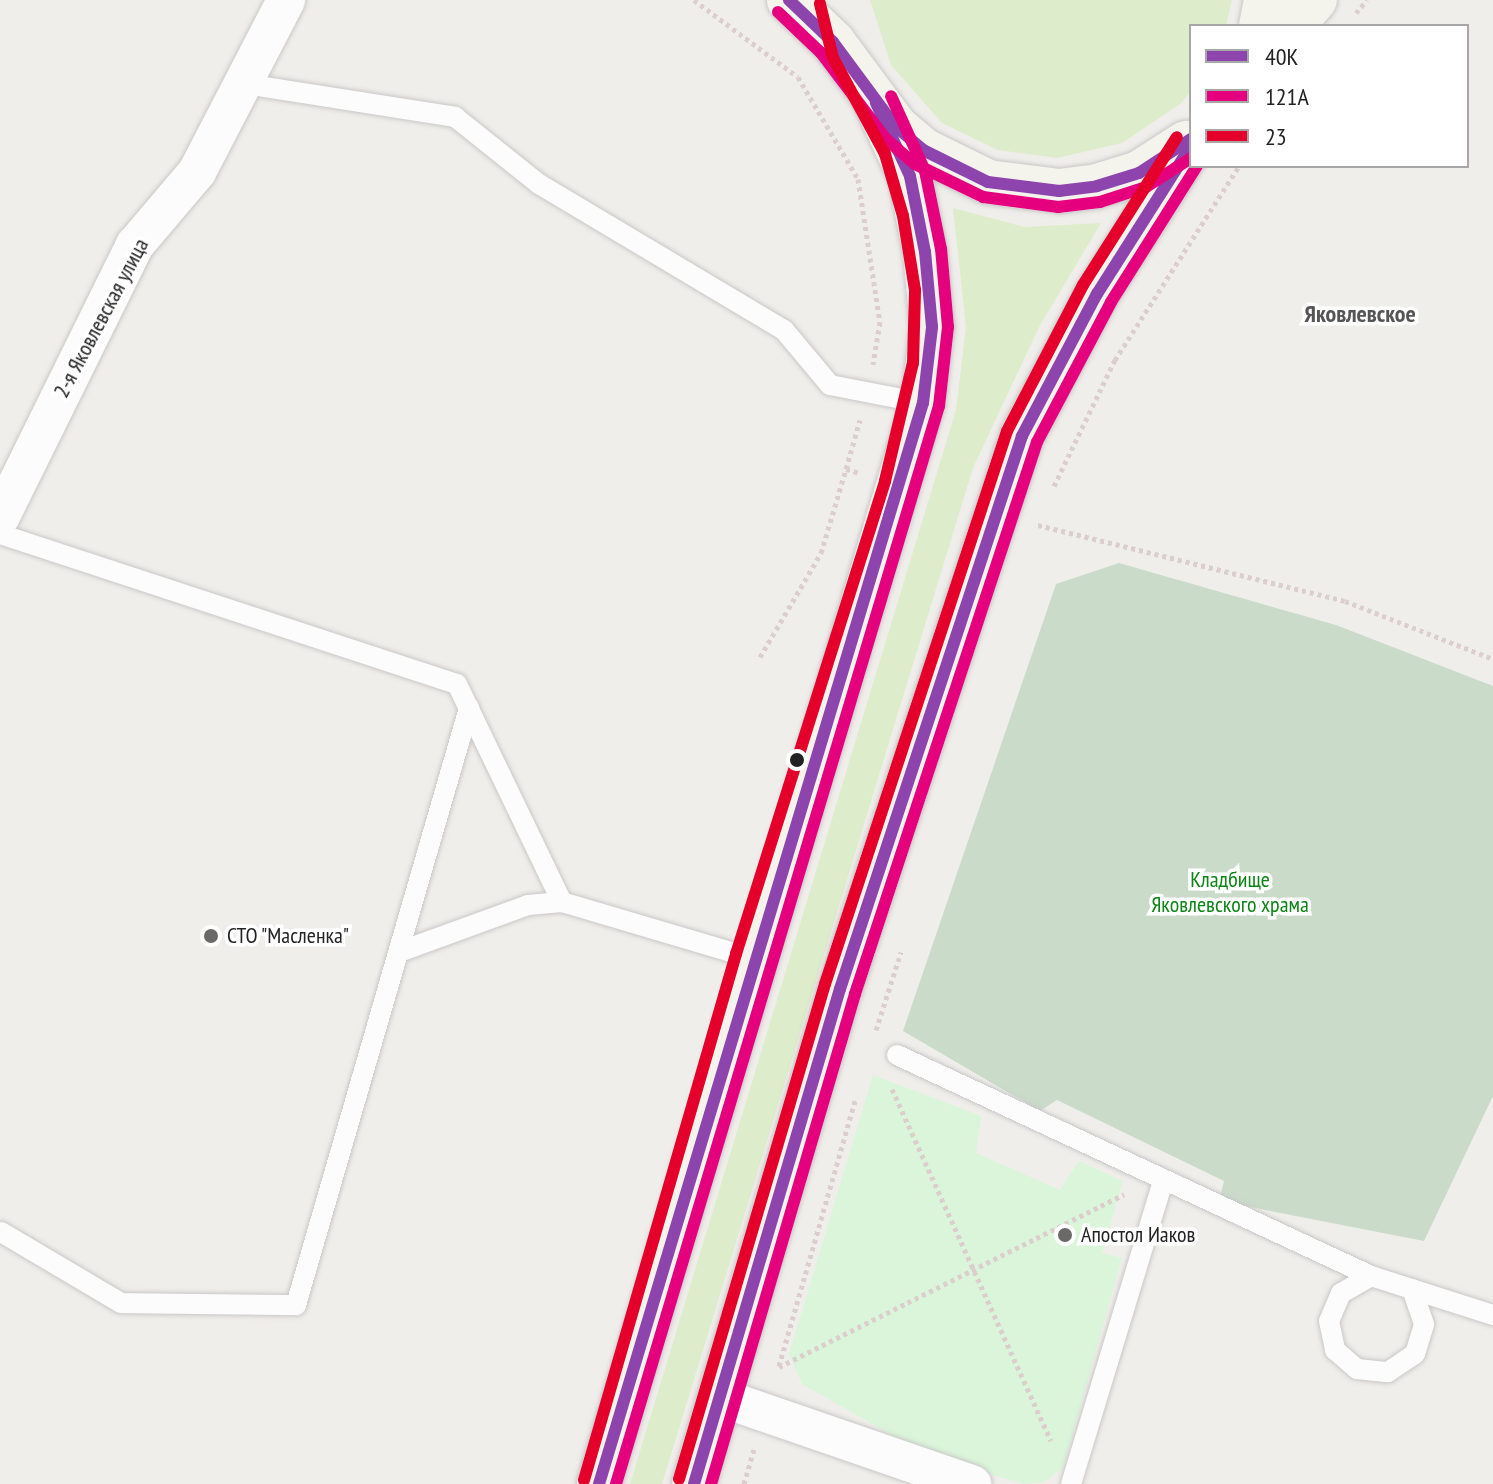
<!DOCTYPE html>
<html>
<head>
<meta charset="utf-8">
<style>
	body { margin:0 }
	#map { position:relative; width:1493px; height:1484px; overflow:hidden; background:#f0eeeb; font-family:"PT Sans Narrow",sans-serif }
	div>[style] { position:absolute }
	.grass>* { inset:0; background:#ddeccb }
	.cemetery>* { inset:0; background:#cadbca }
	.park>* { inset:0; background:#daf5da }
	.path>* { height:5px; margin-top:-2.5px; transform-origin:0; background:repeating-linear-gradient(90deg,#dccecd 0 4px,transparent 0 8px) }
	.roads { filter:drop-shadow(0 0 2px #c9c8c7) drop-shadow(0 0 2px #c9c8c7) }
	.lane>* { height:20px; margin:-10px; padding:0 10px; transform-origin:10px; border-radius:10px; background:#fdfcfc }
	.street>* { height:38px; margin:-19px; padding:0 19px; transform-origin:19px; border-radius:19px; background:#fdfcfc }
	.secondary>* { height:44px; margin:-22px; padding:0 22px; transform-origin:22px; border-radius:22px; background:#f4f4ed }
	.bus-1>* { height:12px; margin:-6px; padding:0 6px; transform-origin:6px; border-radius:6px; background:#8e44ad }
	.bus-2>* { height:12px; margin:-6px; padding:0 6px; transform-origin:6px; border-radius:6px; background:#e5007d }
	.bus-3>* { height:12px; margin:-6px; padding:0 6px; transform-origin:6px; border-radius:6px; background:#e4002b }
	.dots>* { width:22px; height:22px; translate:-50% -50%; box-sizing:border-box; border:4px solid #fff; border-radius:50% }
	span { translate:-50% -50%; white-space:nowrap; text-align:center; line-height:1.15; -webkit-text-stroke:7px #fff; paint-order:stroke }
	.street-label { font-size:22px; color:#222 }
	.park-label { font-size:22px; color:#0c8416 }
	.poi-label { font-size:22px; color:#222 }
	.left { translate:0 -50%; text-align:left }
	.neighbourhood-label { font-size:24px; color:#555; font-weight:700 }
	.legend { position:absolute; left:1189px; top:24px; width:280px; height:144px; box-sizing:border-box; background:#fff; border:2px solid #a7a7a7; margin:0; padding:10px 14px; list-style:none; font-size:24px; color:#222 }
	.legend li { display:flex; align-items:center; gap:16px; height:40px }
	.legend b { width:40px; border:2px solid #a7a7a7 }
</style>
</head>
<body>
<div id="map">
	<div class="grass">
		<div style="clip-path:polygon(870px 0,1232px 0,1226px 26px,1191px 26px,1191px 91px,1180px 104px,1122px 143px,1057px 158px,998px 150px,942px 123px,891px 65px)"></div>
		<div style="clip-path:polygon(953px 208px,1025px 227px,1101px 223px,1039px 327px,973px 468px,662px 1484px,630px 1484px,956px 410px,966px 327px)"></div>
	</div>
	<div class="cemetery">
		<div style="clip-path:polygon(1119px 563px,1336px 625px,1493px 686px,1493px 1096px,1424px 1241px,1219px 1201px,1224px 1181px,1057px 1100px,1040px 1111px,903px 1031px,1056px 584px)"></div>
	</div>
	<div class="park">
		<div style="clip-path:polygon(873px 1075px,981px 1116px,976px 1153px,1060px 1190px,1079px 1161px,1123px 1181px,1102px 1253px,1122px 1258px,1063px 1468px,1044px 1482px,1024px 1484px,930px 1457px,802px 1384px,789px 1354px)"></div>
	</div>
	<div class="path">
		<div style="left:694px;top:0;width:129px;rotate:36.5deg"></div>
		<div style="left:798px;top:77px;width:118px;rotate:59.5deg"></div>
		<div style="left:858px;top:179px;width:145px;rotate:81.3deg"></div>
		<div style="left:880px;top:322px;width:43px;rotate:99.5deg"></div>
		<div style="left:1356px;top:13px;width:17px;rotate:-50deg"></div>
		<div style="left:846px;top:469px;width:51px;rotate:-74.1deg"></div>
		<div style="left:1054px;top:486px;width:140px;rotate:-64.2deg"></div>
		<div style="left:1115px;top:360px;width:230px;rotate:-57.4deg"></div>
		<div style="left:1038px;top:525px;width:316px;rotate:13.9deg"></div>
		<div style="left:1345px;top:601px;width:159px;rotate:21.4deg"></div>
		<div style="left:760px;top:657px;width:121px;rotate:-59.6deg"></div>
		<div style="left:821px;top:553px;width:88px;rotate:-73.4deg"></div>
		<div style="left:846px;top:469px;width:15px;rotate:16deg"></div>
		<div style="left:876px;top:1030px;width:82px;rotate:-72.2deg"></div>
		<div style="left:892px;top:1089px;width:386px;rotate:65.7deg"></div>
		<div style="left:779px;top:1366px;width:280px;rotate:-74deg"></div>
		<div style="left:779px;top:1367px;width:386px;rotate:-26.6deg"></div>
		<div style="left:744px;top:1484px;width:36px;rotate:-74deg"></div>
	</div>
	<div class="roads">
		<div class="lane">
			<div style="left:245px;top:84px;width:213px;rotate:8.9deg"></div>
			<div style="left:455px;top:117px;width:107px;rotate:38.6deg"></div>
			<div style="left:539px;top:184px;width:285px;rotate:30.8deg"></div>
			<div style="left:784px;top:330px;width:72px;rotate:50.1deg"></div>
			<div style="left:830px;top:385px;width:95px;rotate:11deg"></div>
			<div style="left:0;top:534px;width:481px;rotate:18.2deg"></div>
			<div style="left:457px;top:684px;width:242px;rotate:64.3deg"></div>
			<div style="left:399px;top:952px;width:137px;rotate:-20deg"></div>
			<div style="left:528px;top:905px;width:34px;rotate:-5deg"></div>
			<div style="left:562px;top:902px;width:197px;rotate:16.5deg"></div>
			<div style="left:897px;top:1055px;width:523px;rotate:25deg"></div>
			<div style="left:1371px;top:1276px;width:128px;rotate:17.7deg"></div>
			<div style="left:1px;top:1232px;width:139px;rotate:30.6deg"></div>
			<div style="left:121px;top:1303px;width:175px;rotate:0.7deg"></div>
			<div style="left:296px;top:1305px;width:622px;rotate:-73.84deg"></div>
			<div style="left:1371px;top:1276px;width:34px;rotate:150deg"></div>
			<div style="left:1341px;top:1293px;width:30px;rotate:113deg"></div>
			<div style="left:1329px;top:1321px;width:30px;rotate:78deg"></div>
			<div style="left:1335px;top:1350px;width:29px;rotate:41deg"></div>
			<div style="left:1357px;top:1369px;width:31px;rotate:6deg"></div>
			<div style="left:1388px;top:1372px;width:32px;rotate:-34deg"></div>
			<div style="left:1415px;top:1354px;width:31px;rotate:-73deg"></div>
			<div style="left:1424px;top:1324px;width:37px;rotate:-109deg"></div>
			<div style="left:1071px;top:1484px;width:317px;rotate:-73.1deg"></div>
		</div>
		<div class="street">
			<div style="left:0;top:518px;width:305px;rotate:-63.7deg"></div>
			<div style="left:135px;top:245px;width:96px;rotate:-49.7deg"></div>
			<div style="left:197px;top:172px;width:194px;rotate:-62.6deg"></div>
			<div style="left:719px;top:1397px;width:268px;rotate:19deg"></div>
		</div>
		<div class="secondary">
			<div style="left:789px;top:0;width:61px;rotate:43.7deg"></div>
			<div style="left:833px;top:42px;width:106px;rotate:53.5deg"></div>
			<div style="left:896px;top:127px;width:35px;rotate:40deg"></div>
			<div style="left:923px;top:150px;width:72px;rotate:26.2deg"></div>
			<div style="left:988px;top:182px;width:72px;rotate:7.2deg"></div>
			<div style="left:1059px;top:191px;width:38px;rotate:-7deg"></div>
			<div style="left:1097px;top:186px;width:44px;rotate:-17.2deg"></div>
			<div style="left:1139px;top:173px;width:56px;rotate:-32.6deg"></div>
			<div style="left:1261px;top:26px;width:26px;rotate:-79deg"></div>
			<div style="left:1292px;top:26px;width:35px;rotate:-49deg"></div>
			<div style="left:599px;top:1484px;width:1129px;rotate:-73.32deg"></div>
			<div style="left:923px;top:403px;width:77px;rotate:-83.2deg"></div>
			<div style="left:932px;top:327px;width:75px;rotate:-95.3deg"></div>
			<div style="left:925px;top:252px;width:77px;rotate:-101.2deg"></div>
			<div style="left:910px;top:176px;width:81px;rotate:-115deg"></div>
			<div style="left:694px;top:1484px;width:516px;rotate:-73.57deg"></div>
			<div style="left:840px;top:989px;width:582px;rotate:-71.78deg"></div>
			<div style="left:1022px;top:436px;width:161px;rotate:-62.2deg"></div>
			<div style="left:1097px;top:294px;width:175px;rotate:-57.6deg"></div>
		</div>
	</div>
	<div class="bus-1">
		<div style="left:789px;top:0;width:61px;rotate:43.7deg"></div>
		<div style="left:833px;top:42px;width:106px;rotate:53.5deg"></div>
		<div style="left:896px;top:127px;width:35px;rotate:40deg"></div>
		<div style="left:923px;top:150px;width:72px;rotate:26.2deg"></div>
		<div style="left:988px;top:182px;width:72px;rotate:7.2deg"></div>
		<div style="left:1059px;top:191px;width:38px;rotate:-7deg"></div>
		<div style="left:1097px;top:186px;width:44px;rotate:-17.2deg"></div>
		<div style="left:1139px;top:173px;width:62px;rotate:-33.2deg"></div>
		<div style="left:599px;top:1484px;width:1129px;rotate:-73.32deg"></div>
		<div style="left:923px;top:403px;width:77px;rotate:-83.2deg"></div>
		<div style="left:932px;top:327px;width:75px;rotate:-95.3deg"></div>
		<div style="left:925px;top:252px;width:77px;rotate:-101.2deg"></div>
		<div style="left:910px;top:176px;width:81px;rotate:-115deg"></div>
		<div style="left:694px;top:1484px;width:516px;rotate:-73.57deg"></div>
		<div style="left:840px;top:989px;width:582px;rotate:-71.78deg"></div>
		<div style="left:1022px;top:436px;width:161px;rotate:-62.2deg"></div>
		<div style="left:1097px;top:294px;width:175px;rotate:-57.6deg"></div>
	</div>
	<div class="bus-2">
		<div style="left:778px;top:12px;width:59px;rotate:43.6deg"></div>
		<div style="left:821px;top:53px;width:108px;rotate:52.9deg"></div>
		<div style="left:886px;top:139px;width:38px;rotate:41deg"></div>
		<div style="left:915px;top:164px;width:76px;rotate:25.9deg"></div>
		<div style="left:983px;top:197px;width:76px;rotate:7.6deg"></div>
		<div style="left:1058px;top:207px;width:42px;rotate:-6.8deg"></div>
		<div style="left:1100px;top:202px;width:48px;rotate:-18.1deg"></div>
		<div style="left:1146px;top:187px;width:54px;rotate:-32.8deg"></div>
		<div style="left:616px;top:1484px;width:1125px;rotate:-73.32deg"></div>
		<div style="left:939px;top:406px;width:80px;rotate:-83.5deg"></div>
		<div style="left:948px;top:327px;width:78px;rotate:-95.1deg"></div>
		<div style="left:941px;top:249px;width:80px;rotate:-101.6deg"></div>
		<div style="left:925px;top:171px;width:82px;rotate:-114.4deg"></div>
		<div style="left:711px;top:1484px;width:511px;rotate:-73.62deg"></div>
		<div style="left:855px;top:994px;width:581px;rotate:-71.75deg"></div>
		<div style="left:1037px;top:442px;width:158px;rotate:-62.1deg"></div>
		<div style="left:1111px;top:302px;width:161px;rotate:-57.7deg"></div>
	</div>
	<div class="bus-3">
		<div style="left:679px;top:1479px;width:516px;rotate:-73.57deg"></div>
		<div style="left:825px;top:984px;width:582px;rotate:-71.78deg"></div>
		<div style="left:1007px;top:431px;width:165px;rotate:-62.5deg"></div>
		<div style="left:1083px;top:285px;width:175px;rotate:-57.6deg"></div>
		<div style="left:584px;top:1480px;width:548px;rotate:-73.88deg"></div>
		<div style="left:736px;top:954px;width:496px;rotate:-72.5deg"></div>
		<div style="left:885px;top:481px;width:121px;rotate:-76.7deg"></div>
		<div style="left:913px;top:363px;width:73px;rotate:-88.4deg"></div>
		<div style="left:915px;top:290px;width:75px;rotate:-99.2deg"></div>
		<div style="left:903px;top:216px;width:65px;rotate:-106.2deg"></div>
		<div style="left:885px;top:154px;width:109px;rotate:-118.4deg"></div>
		<div style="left:833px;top:58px;width:56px;rotate:-103.5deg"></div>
	</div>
	<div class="dots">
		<div style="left:797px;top:760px;background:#222"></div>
		<div style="left:211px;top:936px;background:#6a6968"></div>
		<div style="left:1065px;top:1235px;background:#6a6968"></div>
	</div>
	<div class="street-label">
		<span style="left:101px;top:318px;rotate:-62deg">2-я Яковлевская улица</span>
	</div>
	<div class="park-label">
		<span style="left:1230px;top:892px">Кладбище<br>Яковлевского храма</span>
	</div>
	<div class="poi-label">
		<span class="left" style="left:227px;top:936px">СТО "Масленка"</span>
		<span class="left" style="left:1081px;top:1235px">Апостол Иаков</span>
	</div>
	<div class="neighbourhood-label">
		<span style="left:1360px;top:314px">Яковлевское</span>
	</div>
	<ul class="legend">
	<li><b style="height:10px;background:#8e44ad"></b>40К</li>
	<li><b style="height:10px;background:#e5007d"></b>121А</li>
	<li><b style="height:10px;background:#e4002b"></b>23</li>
	</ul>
</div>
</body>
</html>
